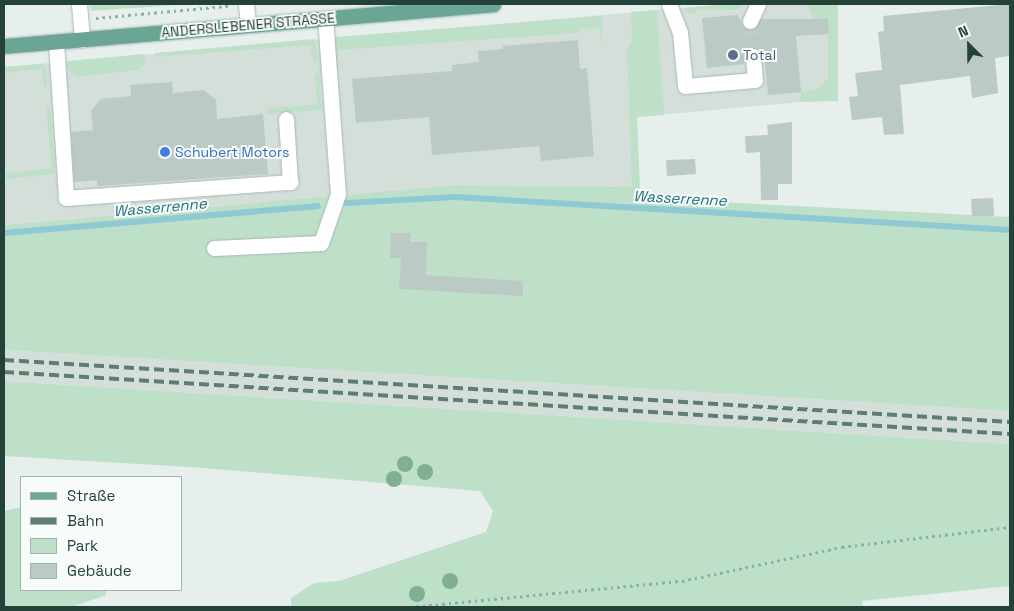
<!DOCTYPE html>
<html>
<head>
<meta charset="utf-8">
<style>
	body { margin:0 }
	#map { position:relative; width:1014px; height:611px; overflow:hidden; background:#e6efeb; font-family:"Space Grotesk",sans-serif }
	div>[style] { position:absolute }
	.built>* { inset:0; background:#d4dfda }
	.green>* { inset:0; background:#bfe0c8 }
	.stream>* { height:5.5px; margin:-2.75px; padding:0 2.75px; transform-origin:2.75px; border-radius:2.75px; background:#8ec9d4 }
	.building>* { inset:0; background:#bbcac4 }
	.minor-tunnel>* { height:15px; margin-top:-7.5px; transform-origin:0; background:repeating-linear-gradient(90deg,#bfccc8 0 15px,transparent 0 23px) }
	.path>* { height:3px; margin-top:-1.5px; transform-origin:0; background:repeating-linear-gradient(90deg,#86b3a5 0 2.5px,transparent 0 6.5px) }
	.roads { filter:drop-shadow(0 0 1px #a8b8b2) drop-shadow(0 0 1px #a8b8b2) }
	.minor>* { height:15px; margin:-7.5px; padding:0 7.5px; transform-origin:7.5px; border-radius:7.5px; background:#fff }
	.major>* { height:15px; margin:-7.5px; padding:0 7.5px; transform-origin:7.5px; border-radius:7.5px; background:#6aa596 }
	.rail>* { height:4px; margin-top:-2px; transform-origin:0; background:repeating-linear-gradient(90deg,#5f7d75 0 10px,transparent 0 15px) }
	.trees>* { width:16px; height:16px; margin:-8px; border-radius:50%; background:#80af93 }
	.dots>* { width:14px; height:14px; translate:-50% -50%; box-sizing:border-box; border:2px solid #f7fbf9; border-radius:50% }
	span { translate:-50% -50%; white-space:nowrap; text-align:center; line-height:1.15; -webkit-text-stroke:4px #f7fbf9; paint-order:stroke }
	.street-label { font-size:14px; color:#24423a }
	.service-label { font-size:14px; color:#4e5e75 }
	.left { translate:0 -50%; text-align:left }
	.shop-label { font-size:14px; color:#366cbe }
	.water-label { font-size:15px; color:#1c6f80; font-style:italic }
	.frame { position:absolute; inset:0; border:5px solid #24423a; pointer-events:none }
	.legend { position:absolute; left:20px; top:476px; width:162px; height:115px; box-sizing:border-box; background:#f7fbf9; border:1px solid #a3b1ad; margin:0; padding:6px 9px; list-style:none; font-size:15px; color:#24423a }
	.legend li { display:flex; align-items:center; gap:10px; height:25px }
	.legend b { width:25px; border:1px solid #a3b1ad }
	.north { position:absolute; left:944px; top:20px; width:50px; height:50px; -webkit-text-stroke:4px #f7fbf9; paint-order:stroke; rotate:337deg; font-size:14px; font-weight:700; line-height:20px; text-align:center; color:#24423a }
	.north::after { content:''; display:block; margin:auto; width:18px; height:22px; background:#24423a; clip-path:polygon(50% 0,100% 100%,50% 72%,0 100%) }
</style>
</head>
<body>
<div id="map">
	<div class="built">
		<div style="clip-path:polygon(728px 4px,828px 4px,833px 99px,637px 117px,640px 187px,455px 185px,4px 225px,4px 67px)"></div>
		<div style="clip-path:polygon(4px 350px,1010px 411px,1010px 444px,4px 381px)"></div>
	</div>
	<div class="green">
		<div style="clip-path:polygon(90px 4px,192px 4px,91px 11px)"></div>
		<div style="clip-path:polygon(728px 4px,746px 4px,736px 10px,696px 10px,696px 14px,685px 11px,686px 8px)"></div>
		<div style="clip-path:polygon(805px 4px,838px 4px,838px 101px,799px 102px,801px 92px,817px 89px,828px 79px,828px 19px,814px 20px,809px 7px)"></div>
		<div style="clip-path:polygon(657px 10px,664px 115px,637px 117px,640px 198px,1010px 217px,1010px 411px,4px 350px,4px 225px,455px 185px,632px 187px,627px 50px,632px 39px,631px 12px)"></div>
		<div style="clip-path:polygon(602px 16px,602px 44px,599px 28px,579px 29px,578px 33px,338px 50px,338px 68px,334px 68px,333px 41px,336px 37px)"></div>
		<div style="clip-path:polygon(315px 39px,318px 61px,313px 61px,310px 45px,155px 57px,155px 53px)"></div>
		<div style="clip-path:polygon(144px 54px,145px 63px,139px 70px,76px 77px,67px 69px,69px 61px)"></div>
		<div style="clip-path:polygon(44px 64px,48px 86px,44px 87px,42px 69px,4px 73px,4px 67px)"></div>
		<div style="clip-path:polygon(319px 72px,322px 110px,267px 114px,267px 108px,317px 105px,315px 75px)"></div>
		<div style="clip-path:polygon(46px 106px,50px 106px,55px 174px,6px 179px,6px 173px,52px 168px)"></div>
		<div style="clip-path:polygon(4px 381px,1010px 444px,1010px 586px,862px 601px,863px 607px,291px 607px,291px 598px,314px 583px,339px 581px,486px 532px,493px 511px,480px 491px,189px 467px,4px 456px)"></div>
		<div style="clip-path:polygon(21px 507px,21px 590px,106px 590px,106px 595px,72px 607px,4px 607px,4px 511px)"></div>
	</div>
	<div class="stream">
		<div style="left:347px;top:203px;width:108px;rotate:-3.2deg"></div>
		<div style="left:455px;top:197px;width:556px;rotate:3.4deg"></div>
		<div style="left:4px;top:233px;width:315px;rotate:-4.9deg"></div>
	</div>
	<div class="building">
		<div style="clip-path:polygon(1010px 4px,1010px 56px,995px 58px,998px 93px,972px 98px,970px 76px,900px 85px,904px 134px,884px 135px,882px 117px,852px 120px,849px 97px,858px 96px,855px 73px,882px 70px,878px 32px,884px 31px,883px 16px)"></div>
		<div style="clip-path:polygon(738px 15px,743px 27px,750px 30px,761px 19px,828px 19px,829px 34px,796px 36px,801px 92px,768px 95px,765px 62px,757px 47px,745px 52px,744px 64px,707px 68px,702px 18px)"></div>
		<div style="clip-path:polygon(578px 40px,580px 69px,587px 68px,594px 156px,541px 161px,539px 146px,432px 155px,429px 117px,356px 123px,352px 79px,452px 71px,452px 65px,479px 62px,478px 51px,503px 49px,503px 46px)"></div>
		<div style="clip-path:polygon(172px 82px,173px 93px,204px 90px,216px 100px,217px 119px,263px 114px,268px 174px,97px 186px,97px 180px,74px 182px,71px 132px,93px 130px,91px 111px,101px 99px,131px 96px,130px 85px)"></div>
		<div style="clip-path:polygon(792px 122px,792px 184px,778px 184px,778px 200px,761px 200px,760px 152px,746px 153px,745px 136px,768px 135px,767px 125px)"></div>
		<div style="clip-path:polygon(695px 159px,696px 174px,667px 176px,666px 160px)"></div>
		<div style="clip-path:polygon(993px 198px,994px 216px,972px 216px,971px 199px)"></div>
		<div style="clip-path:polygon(391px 233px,411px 233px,410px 242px,427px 242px,426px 275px,523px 281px,523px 296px,399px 289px,401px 258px,390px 258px)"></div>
	</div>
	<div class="minor-tunnel">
		<div style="left:750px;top:21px;width:35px;rotate:85deg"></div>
	</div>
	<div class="path">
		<div style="left:96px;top:18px;width:134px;rotate:-5.2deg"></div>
		<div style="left:410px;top:607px;width:273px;rotate:-5.5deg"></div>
		<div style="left:682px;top:581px;width:164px;rotate:-12deg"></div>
		<div style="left:842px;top:547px;width:169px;rotate:-6.8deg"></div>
	</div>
	<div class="roads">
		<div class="minor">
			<div style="left:79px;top:4px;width:36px;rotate:85deg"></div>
			<div style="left:246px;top:4px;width:21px;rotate:85deg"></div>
			<div style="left:669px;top:4px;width:30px;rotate:69deg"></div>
			<div style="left:680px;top:32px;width:54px;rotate:84.7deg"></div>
			<div style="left:685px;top:86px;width:70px;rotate:-4.9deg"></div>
			<div style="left:755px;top:80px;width:24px;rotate:-95deg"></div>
			<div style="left:750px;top:21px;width:19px;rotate:-65deg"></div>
			<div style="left:56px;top:42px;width:156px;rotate:86.3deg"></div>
			<div style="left:66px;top:198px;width:225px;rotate:-4.1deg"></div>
			<div style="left:290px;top:182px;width:63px;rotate:-93.6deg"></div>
			<div style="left:214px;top:248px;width:107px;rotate:-2.7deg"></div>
			<div style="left:321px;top:243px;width:52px;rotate:-70.9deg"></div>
			<div style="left:338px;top:194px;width:176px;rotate:-94.2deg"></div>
		</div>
		<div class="major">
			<div style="left:4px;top:46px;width:491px;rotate:-4.9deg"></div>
		</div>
	</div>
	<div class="rail">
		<div style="left:4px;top:360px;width:1008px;rotate:3.53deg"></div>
		<div style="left:4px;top:372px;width:1008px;rotate:3.53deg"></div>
	</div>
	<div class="trees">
		<div style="left:405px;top:464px"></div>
		<div style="left:425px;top:472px"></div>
		<div style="left:394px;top:479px"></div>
		<div style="left:450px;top:581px"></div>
		<div style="left:417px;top:594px"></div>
	</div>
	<div class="dots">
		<div style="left:733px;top:55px;background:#5c6f8a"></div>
		<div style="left:165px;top:152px;background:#3f7fe0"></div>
	</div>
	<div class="street-label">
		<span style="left:248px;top:25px;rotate:-5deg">ANDERSLEBENER STRASSE</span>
	</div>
	<div class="service-label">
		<span class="left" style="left:743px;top:55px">Total</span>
	</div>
	<div class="shop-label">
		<span class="left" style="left:175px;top:152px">Schubert Motors</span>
	</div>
	<div class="water-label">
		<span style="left:680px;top:198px;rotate:3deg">Wasserrenne</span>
		<span style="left:160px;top:207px;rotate:-5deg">Wasserrenne</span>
	</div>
	<div class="frame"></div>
	<ul class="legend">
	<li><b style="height:6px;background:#6aa596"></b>Straße</li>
	<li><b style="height:6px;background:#5f7d75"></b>Bahn</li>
	<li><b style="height:14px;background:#bfe0c8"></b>Park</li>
	<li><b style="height:14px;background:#bbcac4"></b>Gebäude</li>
	</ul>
	<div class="north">N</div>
</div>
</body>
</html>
